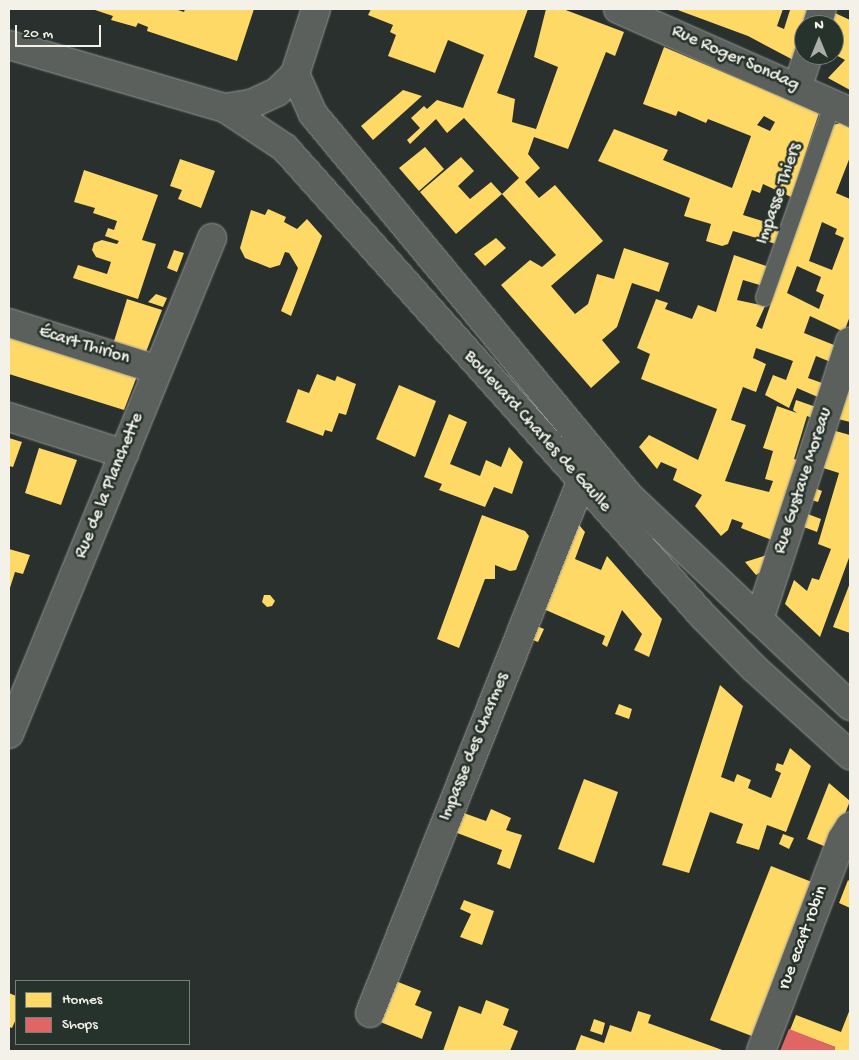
<!DOCTYPE html>
<html>
<head>
<meta charset="utf-8">
<style>
	body { margin:0 }
	#map { position:relative; width:859px; height:1060px; overflow:hidden; background:#29302d; font-family:"Gochi Hand",sans-serif }
	div>[style] { position:absolute }
	.homes>* { inset:0; background:#ffd966 }
	.shops>* { inset:0; background:#e06666 }
	.roads { filter:drop-shadow(0 0 1px #969996) drop-shadow(0 0 1px #969996) }
	.lane>* { height:16px; margin:-8px; padding:0 8px; transform-origin:8px; border-radius:8px; background:#5c605c }
	.street>* { height:28px; margin:-14px; padding:0 14px; transform-origin:14px; border-radius:14px; background:#5c605c }
	.secondary>* { height:28px; margin:-14px; padding:0 14px; transform-origin:14px; border-radius:14px; background:#5c605c }
	span { translate:-50% -50%; white-space:nowrap; text-align:center; line-height:1.15; -webkit-text-stroke:5px #26332d; paint-order:stroke }
	.street-label { font-size:18px; color:#f4f1e8 }
	.frame { position:absolute; inset:0; border:10px solid #f4f1e8; pointer-events:none }
	.legend { position:absolute; left:15px; top:980px; width:175px; height:65px; box-sizing:border-box; background:#26332d; border:1px solid #787f78; margin:0; padding:6px 9px; list-style:none; font-size:15px; color:#f4f1e8 }
	.legend li { display:flex; align-items:center; gap:10px; height:25px }
	.legend b { width:25px; border:1px solid #787f78 }
	.north { position:absolute; left:794px; top:15px; width:50px; height:50px; box-sizing:border-box; background:#26332d; border:1px solid #787f78; border-radius:50%; rotate:0deg; font-size:14px; font-weight:700; line-height:20px; text-align:center; color:#f4f1e8 }
	.north::after { content:''; display:block; margin:auto; width:18px; height:22px; background:#adada7; clip-path:polygon(50% 0,100% 100%,50% 72%,0 100%) }
	.scale { position:absolute; left:15px; top:25px; width:86px; height:22px; box-sizing:border-box; border:2px solid #f4f1e8; border-top:0; padding-left:6px; font-size:15px; line-height:18px; white-space:nowrap; color:#f4f1e8; -webkit-text-stroke:4px #26332d; paint-order:stroke }
</style>
</head>
<body>
<div id="map">
	<div class="homes">
		<div style="clip-path:polygon(92px 9px,175px 9px,184px 12px,185px 9px,254px 9px,237px 61px,147px 31px,148px 27px,138px 23px,136px 27px,111px 20px,113px 16px)"></div>
		<div style="clip-path:polygon(371px 9px,528px 9px,497px 93px,515px 99px,512px 122px,536px 129px,558px 67px,534px 57px,546px 9px,563px 9px,624px 32px,615px 56px,606px 52px,568px 149px,534px 137px,528px 154px,540px 168px,525px 182px,539px 198px,555px 185px,603px 241px,551px 286px,575px 314px,588px 304px,597px 274px,614px 279px,624px 248px,669px 263px,659px 292px,632px 283px,617px 327px,602px 340px,620px 362px,591px 388px,501px 285px,530px 260px,542px 267px,556px 255px,502px 194px,519px 178px,464px 118px,447px 133px,436px 119px,410px 144px,407px 140px,420px 128px,411px 118px,424px 106px,427px 109px,437px 100px,463px 108px,484px 55px,448px 40px,435px 73px,388px 56px,396px 35px,390px 32px,393px 25px,368px 15px)"></div>
		<div style="clip-path:polygon(675px 9px,783px 9px,777px 26px,784px 29px,790px 10px,787px 9px,814px 9px,804px 25px,804px 49px,799px 63px,748px 36px)"></div>
		<div style="clip-path:polygon(835px 13px,850px 20px,850px 90px,828px 78px,845px 60px,834px 54px,834px 25px,831px 25px)"></div>
		<div style="clip-path:polygon(evenodd,664px 47px,819px 113px,791px 197px,763px 184px,760px 193px,752px 190px,743px 215px,782px 227px,776px 244px,733px 231px,728px 244px,722px 246px,706px 241px,711px 224px,684px 216px,690px 198px,598px 161px,614px 129px,668px 150px,663px 160px,732px 188px,751px 136px,708px 119px,706px 123px,678px 111px,676px 116px,643px 104px,664px 47px,764px 116px,775px 122px,770px 131px,757px 125px,764px 116px)"></div>
		<div style="clip-path:polygon(403px 90px,422px 96px,373px 140px,361px 126px)"></div>
		<div style="clip-path:polygon(evenodd,840px 123px,850px 128px,850px 157px,836px 193px,850px 199px,850px 316px,844px 332px,810px 316px,804px 333px,839px 347px,833px 363px,816px 356px,808px 378px,825px 384px,820px 398px,797px 388px,789px 408px,765px 395px,773px 375px,786px 380px,793px 361px,756px 348px,753px 358px,766px 364px,756px 392px,743px 387px,731px 420px,746px 425px,725px 481px,769px 492px,773px 481px,765px 479px,773px 451px,763px 448px,777px 406px,797px 413px,793px 410px,796px 400px,816px 407px,812px 418px,807px 416px,794px 459px,801px 461px,777px 542px,741px 528px,743px 523px,732px 519px,728px 530px,721px 536px,695px 506px,702px 495px,673px 480px,677px 469px,661px 462px,657px 469px,639px 447px,649px 435px,698px 460px,717px 409px,641px 379px,650px 354px,637px 348px,656px 299px,668px 303px,665px 309px,692px 319px,698px 305px,716px 312px,734px 255px,769px 267px,763px 286px,743px 280px,737px 300px,765px 306px,756px 326px,762px 329px,833px 125px,840px 123px,822px 222px,837px 229px,835px 234px,844px 238px,832px 270px,809px 261px,822px 222px,840px 123px,797px 266px,821px 277px,816px 291px,824px 295px,819px 309px,787px 293px,797px 266px)"></div>
		<div style="clip-path:polygon(425px 147px,444px 169px,419px 191px,399px 168px)"></div>
		<div style="clip-path:polygon(461px 157px,474px 171px,458px 186px,470px 199px,491px 182px,502px 194px,456px 234px,420px 192px)"></div>
		<div style="clip-path:polygon(180px 159px,215px 171px,201px 208px,178px 199px,182px 190px,170px 186px)"></div>
		<div style="clip-path:polygon(84px 170px,158px 195px,142px 240px,156px 244px,138px 299px,73px 278px,78px 265px,107px 274px,111px 262px,96px 257px,92px 250px,94px 243px,102px 240px,117px 244px,119px 241px,105px 236px,108px 228px,114px 230px,117px 221px,93px 213px,95px 208px,74px 202px)"></div>
		<div style="clip-path:polygon(268px 209px,286px 217px,284px 222px,297px 229px,307px 219px,322px 236px,291px 316px,281px 311px,298px 268px,289px 253px,285px 252px,280px 265px,270px 268px,245px 258px,240px 248px,251px 210px,265px 215px)"></div>
		<div style="clip-path:polygon(496px 238px,506px 248px,485px 266px,474px 254px)"></div>
		<div style="clip-path:polygon(174px 250px,184px 253px,177px 272px,167px 268px)"></div>
		<div style="clip-path:polygon(156px 294px,167px 298px,163px 307px,148px 302px)"></div>
		<div style="clip-path:polygon(127px 299px,162px 310px,146px 352px,111px 351px)"></div>
		<div style="clip-path:polygon(9px 336px,137px 376px,124px 410px,9px 374px)"></div>
		<div style="clip-path:polygon(317px 374px,335px 381px,337px 376px,356px 384px,346px 415px,339px 413px,332px 432px,325px 430px,323px 436px,286px 422px,298px 389px,309px 393px)"></div>
		<div style="clip-path:polygon(850px 377px,850px 422px,834px 418px)"></div>
		<div style="clip-path:polygon(399px 385px,436px 401px,415px 457px,376px 439px)"></div>
		<div style="clip-path:polygon(449px 414px,467px 422px,450px 464px,480px 476px,486px 460px,501px 467px,509px 447px,523px 462px,512px 494px,494px 487px,485px 507px,439px 490px,442px 484px,424px 477px)"></div>
		<div style="clip-path:polygon(832px 430px,850px 435px,850px 555px,820px 637px,785px 604px,794px 580px,807px 591px,812px 578px,819px 580px,831px 549px,818px 544px,839px 473px,820px 467px)"></div>
		<div style="clip-path:polygon(9px 438px,22px 442px,13px 467px,9px 466px)"></div>
		<div style="clip-path:polygon(39px 448px,77px 460px,61px 505px,25px 493px)"></div>
		<div style="clip-path:polygon(812px 487px,822px 491px,818px 502px,808px 499px)"></div>
		<div style="clip-path:polygon(805px 513px,821px 519px,817px 532px,801px 526px)"></div>
		<div style="clip-path:polygon(482px 515px,525px 531px,529px 536px,516px 570px,510px 571px,495px 565px,495px 579px,485px 579px,459px 648px,437px 639px)"></div>
		<div style="clip-path:polygon(574px 519px,585px 532px,575px 559px,601px 570px,607px 556px,662px 619px,649px 657px,634px 650px,642px 634px,622px 610px,607px 647px,602px 644px,605px 636px,539px 607px)"></div>
		<div style="clip-path:polygon(9px 549px,30px 555px,23px 574px,15px 572px,9px 591px)"></div>
		<div style="clip-path:polygon(767px 555px,771px 565px,756px 575px,745px 562px)"></div>
		<div style="clip-path:polygon(850px 583px,850px 633px,833px 627px)"></div>
		<div style="clip-path:polygon(264px 595px,270px 595px,275px 601px,272px 606px,267px 607px,262px 602px)"></div>
		<div style="clip-path:polygon(532px 624px,544px 629px,538px 642px,528px 638px)"></div>
		<div style="clip-path:polygon(720px 685px,743px 706px,721px 777px,734px 782px,737px 774px,751px 780px,748px 788px,771px 798px,781px 773px,775px 770px,777px 763px,783px 765px,790px 748px,811px 766px,786px 832px,767px 825px,759px 850px,736px 843px,743px 824px,710px 812px,689px 873px,662px 865px)"></div>
		<div style="clip-path:polygon(619px 704px,632px 709px,629px 719px,615px 714px)"></div>
		<div style="clip-path:polygon(584px 779px,618px 792px,594px 863px,558px 849px)"></div>
		<div style="clip-path:polygon(829px 783px,850px 801px,831px 849px,807px 839px)"></div>
		<div style="clip-path:polygon(491px 809px,511px 818px,506px 830px,522px 835px,510px 869px,497px 864px,502px 850px,452px 831px,461px 812px,486px 821px)"></div>
		<div style="clip-path:polygon(783px 834px,794px 838px,789px 849px,779px 844px)"></div>
		<div style="clip-path:polygon(771px 866px,817px 884px,757px 1038px,710px 1020px)"></div>
		<div style="clip-path:polygon(848px 880px,850px 882px,850px 908px,839px 903px)"></div>
		<div style="clip-path:polygon(464px 900px,494px 911px,482px 945px,460px 937px,471px 914px,460px 909px)"></div>
		<div style="clip-path:polygon(393px 980px,421px 991px,415px 1005px,432px 1012px,422px 1039px,378px 1021px)"></div>
		<div style="clip-path:polygon(9px 993px,16px 996px,16px 1019px,12px 1028px,9px 1027px)"></div>
		<div style="clip-path:polygon(486px 1000px,509px 1009px,503px 1025px,518px 1031px,510px 1051px,443px 1051px,459px 1006px,481px 1014px)"></div>
		<div style="clip-path:polygon(850px 1009px,850px 1051px,834px 1051px,835px 1047px,790px 1030px,796px 1015px,841px 1032px)"></div>
		<div style="clip-path:polygon(638px 1011px,651px 1015px,648px 1023px,725px 1051px,575px 1051px,581px 1035px,604px 1043px,610px 1025px,631px 1032px)"></div>
		<div style="clip-path:polygon(594px 1019px,605px 1023px,602px 1035px,590px 1031px)"></div>
	</div>
	<div class="shops">
		<div style="clip-path:polygon(789px 1029px,835px 1047px,834px 1051px,780px 1051px)"></div>
	</div>
	<div class="roads">
		<div class="lane">
			<div style="left:764px;top:298px;width:207px;rotate:-70.5deg"></div>
		</div>
		<div class="street">
			<div style="left:618px;top:9px;width:254px;rotate:23.9deg"></div>
			<div style="left:817px;top:25px;width:17px;rotate:-73deg"></div>
			<div style="left:798px;top:86px;width:33px;rotate:-72deg"></div>
			<div style="left:9px;top:323px;width:156px;rotate:17.5deg"></div>
			<div style="left:9px;top:417px;width:121px;rotate:17.8deg"></div>
			<div style="left:759px;top:620px;width:293px;rotate:-71.9deg"></div>
			<div style="left:9px;top:734px;width:536px;rotate:-67.74deg"></div>
			<div style="left:370px;top:1013px;width:571px;rotate:-68.33deg"></div>
			<div style="left:761px;top:1051px;width:227px;rotate:-69.1deg"></div>
			<div style="left:842px;top:839px;width:15px;rotate:-58deg"></div>
		</div>
		<div class="secondary">
			<div style="left:9px;top:45px;width:225px;rotate:16.3deg"></div>
			<div style="left:225px;top:108px;width:26px;rotate:-9deg"></div>
			<div style="left:251px;top:104px;width:29px;rotate:-25deg"></div>
			<div style="left:277px;top:92px;width:25px;rotate:-45deg"></div>
			<div style="left:295px;top:74px;width:68px;rotate:-72.1deg"></div>
			<div style="left:295px;top:74px;width:44px;rotate:65.8deg"></div>
			<div style="left:313px;top:114px;width:496px;rotate:50.4deg"></div>
			<div style="left:629px;top:496px;width:305px;rotate:43.5deg"></div>
			<div style="left:225px;top:108px;width:72px;rotate:33.7deg"></div>
			<div style="left:285px;top:148px;width:627px;rotate:48.23deg"></div>
			<div style="left:703px;top:616px;width:73px;rotate:45.6deg"></div>
			<div style="left:754px;top:668px;width:130px;rotate:42.2deg"></div>
		</div>
	</div>
	<div class="street-label">
		<span style="left:735px;top:59px;rotate:24deg">Rue Roger Sondag</span>
		<span style="left:780px;top:194px;rotate:-71deg">Impasse Thiers</span>
		<span style="left:84px;top:346px;rotate:17deg">Écart Thirion</span>
		<span style="left:537px;top:432px;rotate:48deg">Boulevard Charles de Gaulle</span>
		<span style="left:804px;top:481px;rotate:-72deg">Rue Gustave Moreau</span>
		<span style="left:110px;top:486px;rotate:-68deg">Rue de la Planchette</span>
		<span style="left:475px;top:747px;rotate:-68deg">Impasse des Charmes</span>
		<span style="left:804px;top:938px;rotate:-69deg">rue ecart robin</span>
	</div>
	<div class="frame"></div>
	<ul class="legend">
	<li><b style="height:14px;background:#ffd966"></b>Homes</li>
	<li><b style="height:14px;background:#e06666"></b>Shops</li>
	</ul>
	<div class="north">N</div>
	<div class="scale">20 m</div>
</div>
</body>
</html>
